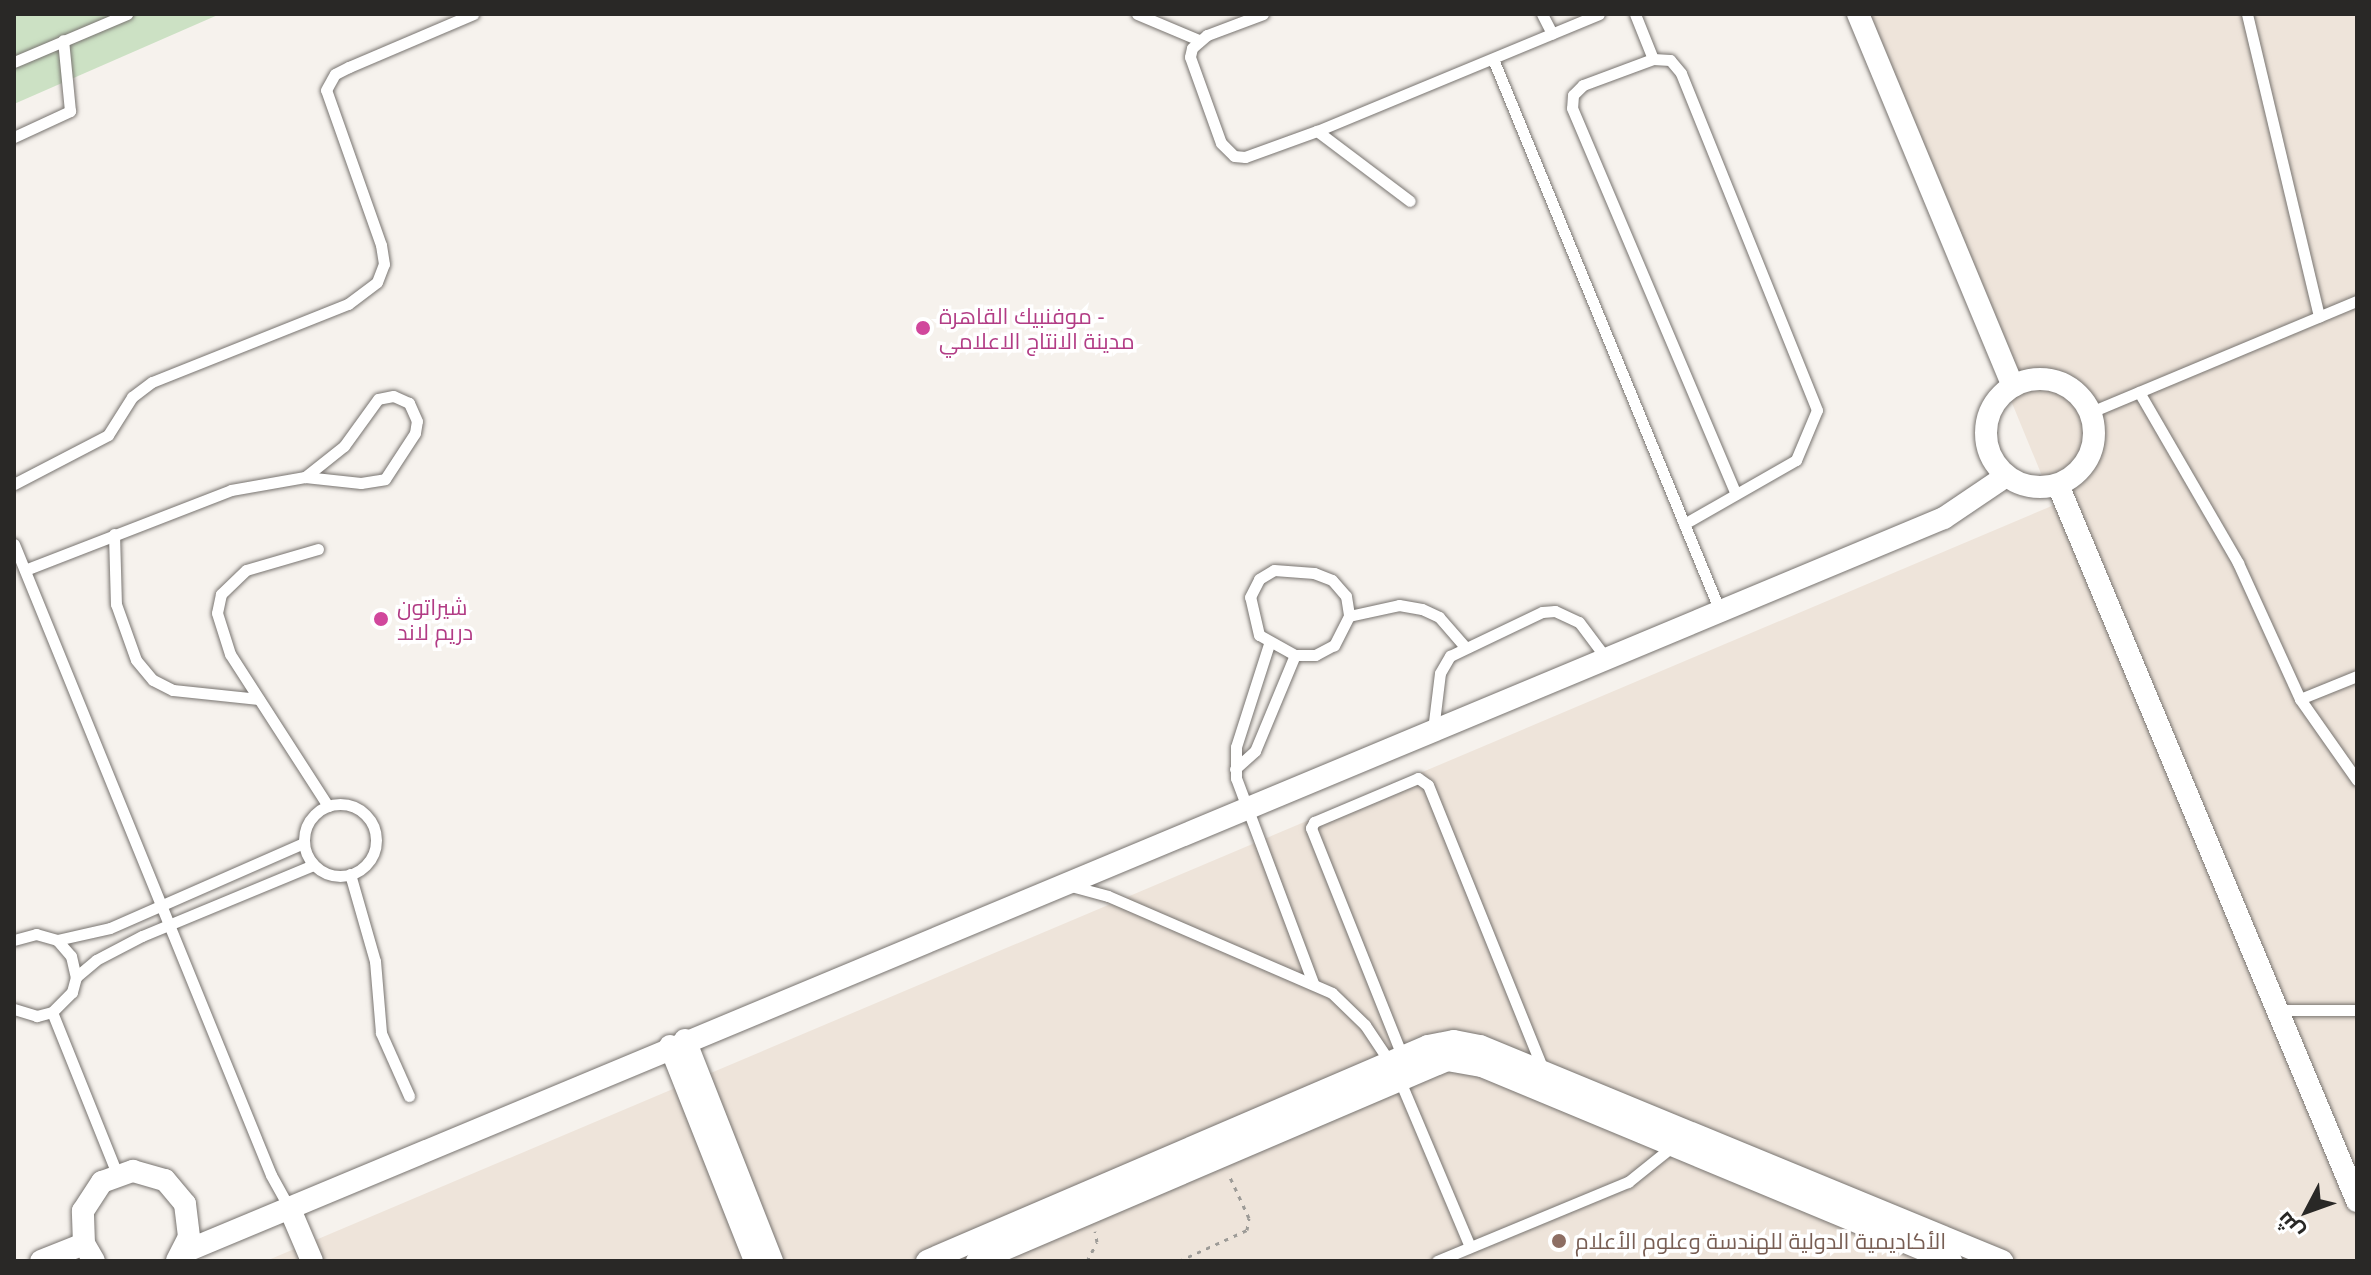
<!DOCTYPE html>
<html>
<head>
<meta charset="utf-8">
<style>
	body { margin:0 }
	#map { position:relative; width:2371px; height:1275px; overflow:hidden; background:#f6f2ed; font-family:"Open Sans",Cairo,sans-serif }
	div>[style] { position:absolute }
	.built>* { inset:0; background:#eee4da }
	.green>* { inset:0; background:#cce1c4 }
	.path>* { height:3px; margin-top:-1.5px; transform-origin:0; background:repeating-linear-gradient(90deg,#9d9b97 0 4px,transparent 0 10px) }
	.roads { filter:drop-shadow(0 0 2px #787470) drop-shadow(0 0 2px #787470) }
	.lane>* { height:11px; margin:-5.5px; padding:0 5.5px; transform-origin:5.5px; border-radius:5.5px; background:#fff }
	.lane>.ring { margin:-5.5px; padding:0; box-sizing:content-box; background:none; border:11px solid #fff; border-radius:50% }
	.street>* { height:22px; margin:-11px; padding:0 11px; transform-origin:11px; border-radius:11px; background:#fff }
	.street>.ring { margin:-11px; padding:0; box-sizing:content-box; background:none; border:22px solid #fff; border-radius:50% }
	.dots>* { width:22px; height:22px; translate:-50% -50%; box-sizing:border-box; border:4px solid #fff; border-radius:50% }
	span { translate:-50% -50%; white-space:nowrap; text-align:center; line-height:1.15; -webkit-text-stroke:7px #fff; paint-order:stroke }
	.hotel-label { font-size:22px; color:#b23c85 }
	.left { translate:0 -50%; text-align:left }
	.education-label { font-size:22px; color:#785e54 }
	.frame { position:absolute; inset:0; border:16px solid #292826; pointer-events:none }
	.north { position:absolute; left:2267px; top:1171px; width:80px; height:80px; -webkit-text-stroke:6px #fff; paint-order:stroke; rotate:229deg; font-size:22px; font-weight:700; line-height:32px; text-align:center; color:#292826 }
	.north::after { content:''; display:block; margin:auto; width:28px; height:36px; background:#292826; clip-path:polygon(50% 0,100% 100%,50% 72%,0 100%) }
</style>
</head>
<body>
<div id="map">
	<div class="built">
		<div style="clip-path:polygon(1852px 14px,2357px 14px,2357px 1261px,266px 1261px,2054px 505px)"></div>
	</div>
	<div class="green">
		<div style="clip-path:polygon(14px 14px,220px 14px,14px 104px)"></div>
	</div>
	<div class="path">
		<div style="left:1087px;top:1261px;width:21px;rotate:-62deg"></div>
		<div style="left:1097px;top:1242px;width:11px;rotate:-100deg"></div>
		<div style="left:1179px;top:1261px;width:75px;rotate:-24.5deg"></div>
		<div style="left:1247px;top:1230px;width:12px;rotate:-81deg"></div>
		<div style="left:1249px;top:1218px;width:47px;rotate:-114.9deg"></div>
	</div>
	<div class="roads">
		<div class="lane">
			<div style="left:1137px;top:14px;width:67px;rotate:22.8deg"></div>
			<div style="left:1263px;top:14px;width:60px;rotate:159.4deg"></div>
			<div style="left:1207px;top:35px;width:20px;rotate:139deg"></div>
			<div style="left:1192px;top:48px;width:9px;rotate:103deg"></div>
			<div style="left:1190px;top:57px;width:91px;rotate:70.2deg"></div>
			<div style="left:1221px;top:143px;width:18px;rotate:45deg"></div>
			<div style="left:1234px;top:156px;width:11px;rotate:5deg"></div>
			<div style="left:1245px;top:157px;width:77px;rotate:-19.9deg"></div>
			<div style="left:1317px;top:131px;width:305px;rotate:-22.5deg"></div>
			<div style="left:1542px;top:14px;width:22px;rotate:63deg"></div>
			<div style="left:1635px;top:14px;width:48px;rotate:68.2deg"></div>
			<div style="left:2247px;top:14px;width:311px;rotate:76.6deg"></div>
			<div style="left:1493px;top:59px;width:597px;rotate:67.65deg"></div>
			<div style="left:14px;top:62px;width:123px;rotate:-23deg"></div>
			<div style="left:1317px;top:131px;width:116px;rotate:37deg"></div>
			<div style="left:14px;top:137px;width:62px;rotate:-24.9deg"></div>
			<div style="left:70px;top:111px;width:71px;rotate:-95.6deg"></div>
			<div style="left:2139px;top:392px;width:198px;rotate:59.9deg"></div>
			<div style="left:2238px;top:563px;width:149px;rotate:65.5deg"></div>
			<div style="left:2300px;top:699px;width:99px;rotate:54.9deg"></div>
			<div style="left:2091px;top:412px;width:288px;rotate:-22.7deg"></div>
			<div style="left:14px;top:484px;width:106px;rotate:-27.5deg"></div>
			<div style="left:108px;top:435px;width:45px;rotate:-57.7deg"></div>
			<div style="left:132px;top:397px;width:25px;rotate:-37deg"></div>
			<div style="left:152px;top:382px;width:211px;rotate:-21.7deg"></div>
			<div style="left:348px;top:304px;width:36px;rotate:-37deg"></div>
			<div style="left:377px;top:282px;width:19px;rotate:-69deg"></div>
			<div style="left:384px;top:264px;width:19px;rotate:-99deg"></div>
			<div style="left:381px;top:245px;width:164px;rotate:-109.5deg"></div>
			<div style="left:326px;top:90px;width:18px;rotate:-61deg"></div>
			<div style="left:335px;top:74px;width:16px;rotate:-27deg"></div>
			<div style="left:349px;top:67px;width:135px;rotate:-23.1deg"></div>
			<div style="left:1684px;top:524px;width:129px;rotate:-29.7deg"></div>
			<div style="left:1796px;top:460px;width:54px;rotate:-67.2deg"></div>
			<div style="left:1817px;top:410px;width:363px;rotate:-112deg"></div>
			<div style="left:1681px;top:73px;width:17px;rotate:-130deg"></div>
			<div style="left:1670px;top:60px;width:17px;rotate:-177deg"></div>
			<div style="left:1653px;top:59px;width:75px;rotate:159.6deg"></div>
			<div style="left:1583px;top:85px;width:14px;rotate:135deg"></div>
			<div style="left:1573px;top:95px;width:13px;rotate:94deg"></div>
			<div style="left:1572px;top:108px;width:419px;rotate:67deg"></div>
			<div style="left:114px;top:534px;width:70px;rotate:88.4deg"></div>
			<div style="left:116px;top:604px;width:59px;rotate:70.3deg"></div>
			<div style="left:136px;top:660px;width:26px;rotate:50deg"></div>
			<div style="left:153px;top:680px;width:22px;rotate:27deg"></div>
			<div style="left:173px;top:690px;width:86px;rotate:6deg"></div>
			<div style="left:14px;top:544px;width:681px;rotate:67.84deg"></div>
			<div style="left:271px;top:1175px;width:37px;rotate:61deg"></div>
			<div style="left:318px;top:549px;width:75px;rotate:163.7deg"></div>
			<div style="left:246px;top:570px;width:35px;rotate:136deg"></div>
			<div style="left:221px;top:594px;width:19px;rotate:102deg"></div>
			<div style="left:217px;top:613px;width:43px;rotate:72.4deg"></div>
			<div style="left:230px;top:654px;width:181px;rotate:57.2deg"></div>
			<div style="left:25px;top:570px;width:221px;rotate:-21.2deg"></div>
			<div style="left:231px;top:490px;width:75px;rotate:-10deg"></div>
			<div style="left:305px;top:477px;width:56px;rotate:6.1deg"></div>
			<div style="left:361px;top:483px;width:24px;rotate:-9deg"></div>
			<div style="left:385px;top:479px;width:55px;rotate:-56.9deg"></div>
			<div style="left:415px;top:433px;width:12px;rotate:-81deg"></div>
			<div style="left:417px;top:421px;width:20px;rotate:-114deg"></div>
			<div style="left:409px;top:403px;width:17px;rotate:-156deg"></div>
			<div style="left:393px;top:396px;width:15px;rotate:169deg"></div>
			<div style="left:378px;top:399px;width:58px;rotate:125.9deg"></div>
			<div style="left:344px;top:446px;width:50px;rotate:141.5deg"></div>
			<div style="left:1274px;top:570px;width:40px;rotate:4.3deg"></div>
			<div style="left:1314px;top:573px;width:19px;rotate:21deg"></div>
			<div style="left:1332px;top:580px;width:21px;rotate:49deg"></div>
			<div style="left:1346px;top:596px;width:20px;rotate:81deg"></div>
			<div style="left:1349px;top:616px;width:33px;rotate:117deg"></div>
			<div style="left:1334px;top:645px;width:21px;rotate:152deg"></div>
			<div style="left:1315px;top:655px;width:20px;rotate:180deg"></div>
			<div style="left:1295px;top:655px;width:41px;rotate:-150.9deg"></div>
			<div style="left:1259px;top:635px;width:39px;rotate:-103deg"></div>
			<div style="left:1250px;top:597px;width:20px;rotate:-63deg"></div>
			<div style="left:1259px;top:579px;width:17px;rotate:-31deg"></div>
			<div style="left:1349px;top:616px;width:51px;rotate:-12.4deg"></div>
			<div style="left:1399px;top:605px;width:23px;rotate:10deg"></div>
			<div style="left:1422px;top:609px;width:19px;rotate:25deg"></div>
			<div style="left:1439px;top:617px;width:40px;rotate:49deg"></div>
			<div style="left:1269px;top:644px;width:108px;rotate:107.8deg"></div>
			<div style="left:1236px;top:747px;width:31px;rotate:90deg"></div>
			<div style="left:1236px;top:778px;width:219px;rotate:69.4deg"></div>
			<div style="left:2300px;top:699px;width:61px;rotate:-22deg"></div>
			<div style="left:1433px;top:730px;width:57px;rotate:-83deg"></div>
			<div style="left:1440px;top:673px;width:20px;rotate:-60deg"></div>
			<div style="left:1450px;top:656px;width:102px;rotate:-25.6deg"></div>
			<div style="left:1542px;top:612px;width:13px;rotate:-4deg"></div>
			<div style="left:1555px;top:611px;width:26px;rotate:25deg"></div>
			<div style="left:1579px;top:622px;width:45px;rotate:53.1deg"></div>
			<div style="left:1235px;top:769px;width:27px;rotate:-42deg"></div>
			<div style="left:1255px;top:751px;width:104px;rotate:-67.4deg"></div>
			<div class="ring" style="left:304px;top:804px;width:61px;height:61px"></div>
			<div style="left:350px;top:874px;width:91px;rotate:74deg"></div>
			<div style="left:375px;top:961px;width:72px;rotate:85.2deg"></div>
			<div style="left:381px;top:1033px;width:69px;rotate:66deg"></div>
			<div style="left:1071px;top:886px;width:38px;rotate:15deg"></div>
			<div style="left:1108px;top:896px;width:244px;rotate:23.4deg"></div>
			<div style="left:1332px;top:993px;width:46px;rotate:44.1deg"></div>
			<div style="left:1365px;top:1025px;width:47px;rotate:56.3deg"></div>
			<div style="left:14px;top:940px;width:23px;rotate:-15deg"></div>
			<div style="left:36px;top:934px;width:22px;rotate:16deg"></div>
			<div style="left:57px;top:940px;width:21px;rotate:49deg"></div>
			<div style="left:71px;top:956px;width:22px;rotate:77deg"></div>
			<div style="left:76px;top:977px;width:16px;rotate:105deg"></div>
			<div style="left:72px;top:992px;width:28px;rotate:135deg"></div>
			<div style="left:52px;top:1012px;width:16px;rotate:165deg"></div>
			<div style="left:37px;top:1016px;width:24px;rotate:-163deg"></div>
			<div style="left:57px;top:940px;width:54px;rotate:-12.8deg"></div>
			<div style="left:110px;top:928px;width:212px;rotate:-23.7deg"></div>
			<div style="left:76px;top:977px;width:26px;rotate:-40deg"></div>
			<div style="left:96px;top:960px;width:52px;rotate:-27.6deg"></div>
			<div style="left:142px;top:936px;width:185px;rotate:-22.5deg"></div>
			<div style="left:2278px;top:1010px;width:79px"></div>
			<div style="left:52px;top:1012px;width:175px;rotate:68.1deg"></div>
			<div style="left:1403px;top:1058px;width:248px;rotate:-111.8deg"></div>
			<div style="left:1311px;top:828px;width:7px;rotate:-63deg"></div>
			<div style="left:1314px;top:822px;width:113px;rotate:-22.9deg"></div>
			<div style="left:1418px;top:778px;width:12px;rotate:35deg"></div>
			<div style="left:1428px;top:785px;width:310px;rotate:68deg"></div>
			<div style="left:1400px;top:1081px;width:180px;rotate:67.1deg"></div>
			<div style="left:1437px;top:1261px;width:207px;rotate:-22.5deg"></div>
			<div style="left:1628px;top:1182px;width:58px;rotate:-38.7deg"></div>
		</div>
		<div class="street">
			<div style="left:1858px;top:14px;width:403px;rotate:67.4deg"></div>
			<div class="ring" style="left:1986px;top:379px;width:86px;height:86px"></div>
			<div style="left:2058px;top:485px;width:776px;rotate:67.33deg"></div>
			<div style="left:685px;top:1040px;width:238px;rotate:68.5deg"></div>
			<div style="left:670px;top:1046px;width:231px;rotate:68.4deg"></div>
			<div style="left:289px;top:1207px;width:59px;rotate:66.9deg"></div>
			<div style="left:184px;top:1252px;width:1907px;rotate:-22.64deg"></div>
			<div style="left:1944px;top:518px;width:75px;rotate:-34.1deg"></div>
			<div style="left:41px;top:1261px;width:46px;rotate:-21.6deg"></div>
			<div style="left:94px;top:1261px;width:20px;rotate:-120deg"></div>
			<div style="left:84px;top:1244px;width:33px;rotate:-92deg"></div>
			<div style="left:83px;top:1211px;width:35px;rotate:-57deg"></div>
			<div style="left:102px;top:1182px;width:33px;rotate:-20deg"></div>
			<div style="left:133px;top:1171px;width:33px;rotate:16deg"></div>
			<div style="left:165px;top:1180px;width:31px;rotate:50deg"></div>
			<div style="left:185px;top:1204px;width:33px;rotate:83deg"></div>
			<div style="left:189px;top:1237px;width:27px;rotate:117deg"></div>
			<div style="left:927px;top:1261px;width:545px;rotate:-23.23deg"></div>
			<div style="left:1428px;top:1046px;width:26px;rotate:-11deg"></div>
			<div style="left:1454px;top:1041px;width:26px;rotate:11deg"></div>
			<div style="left:1480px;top:1046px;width:565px;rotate:22.39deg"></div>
			<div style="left:977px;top:1261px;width:511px;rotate:-23.15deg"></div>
			<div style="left:1447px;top:1060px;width:36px;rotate:10deg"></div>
			<div style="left:1482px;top:1066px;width:508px;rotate:22.58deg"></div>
		</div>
	</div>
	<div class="dots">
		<div style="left:923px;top:328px;background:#d1479c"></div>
		<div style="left:381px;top:619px;background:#d1479c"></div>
		<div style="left:1559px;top:1241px;background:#8d6e63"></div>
	</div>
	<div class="hotel-label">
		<span class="left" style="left:939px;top:328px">موفنبيك القاهرة -<br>مدينة الانتاج الاعلامي</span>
		<span class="left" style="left:397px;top:619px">شيراتون<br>دريم لاند</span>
	</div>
	<div class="education-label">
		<span class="left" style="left:1575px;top:1241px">الأكاديمية الدولية للهندسة وعلوم الأعلام</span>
	</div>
	<div class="frame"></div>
	<div class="north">ش</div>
</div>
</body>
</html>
